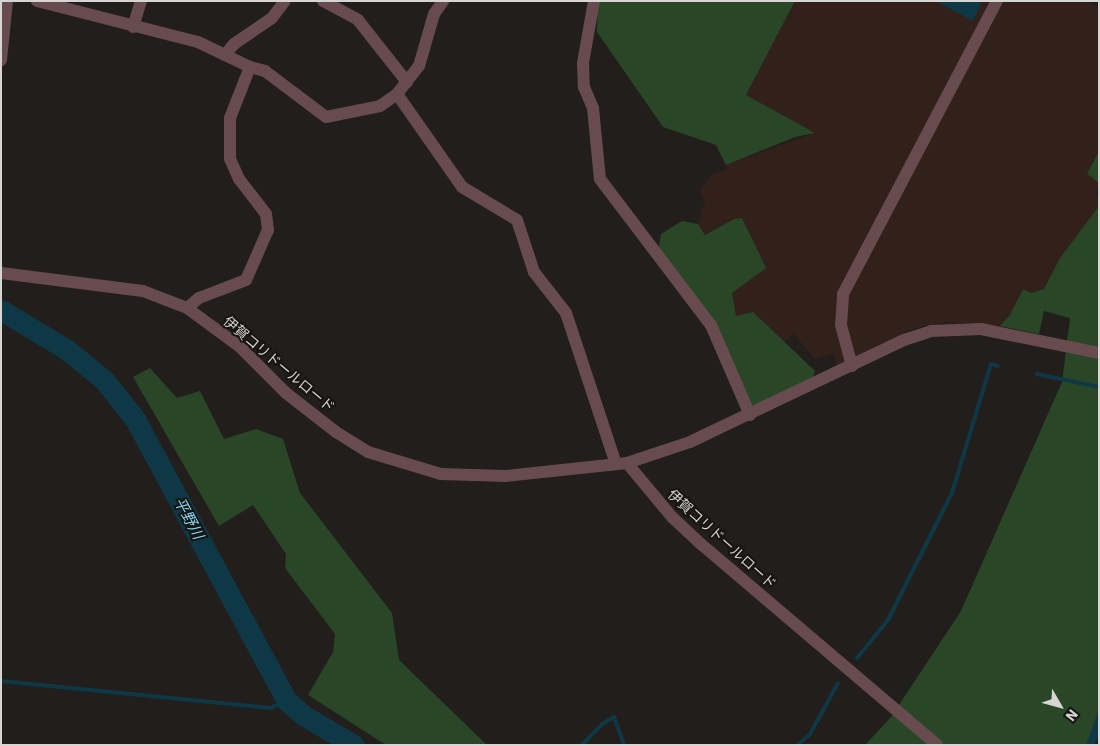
<!DOCTYPE html>
<html>
<head>
<meta charset="utf-8">
<style>
	body { margin:0 }
	#map { position:relative; width:1100px; height:746px; overflow:hidden; background:#211e1c; font-family:"IBM Plex Sans","Noto Sans JP",sans-serif }
	div>[style] { position:absolute }
	.industrial>* { inset:0; background:#32211a }
	.green>* { inset:0; background:#294626 }
	.water>* { inset:0; background:#0f3846 }
	.stream>* { height:4px; margin:-2px; padding:0 2px; transform-origin:2px; border-radius:2px; background:#0f3846 }
	.river>* { height:21px; margin:-10.5px; padding:0 10.5px; transform-origin:10.5px; border-radius:10.5px; background:#0f3846 }
	.minor>* { height:12px; margin:-6px; padding:0 6px; transform-origin:6px; border-radius:6px; background:#674b4e }
	span { translate:-50% -50%; white-space:nowrap; text-align:center; line-height:1.15; -webkit-text-stroke:4px #171513; paint-order:stroke }
	.street-label { font-size:14px; color:#d7d5d3 }
	.water-label { font-size:15px; color:#86d8f7; font-style:italic }
	.frame { position:absolute; inset:0; border:2px solid #d7d5d3; pointer-events:none }
	.north { position:absolute; left:1035px; top:681px; width:50px; height:50px; -webkit-text-stroke:4px #171513; paint-order:stroke; rotate:128deg; font-size:14px; font-weight:700; line-height:20px; text-align:center; color:#d7d5d3 }
	.north::after { content:''; display:block; margin:auto; width:18px; height:22px; background:#d7d5d3; clip-path:polygon(50% 0,100% 100%,50% 72%,0 100%) }
</style>
</head>
<body>
<div id="map">
	<div class="industrial">
		<div style="clip-path:polygon(795px 1px,1086px 1px,1099px 8px,1099px 151px,1087px 174px,1099px 183px,1096px 193px,1099px 206px,1060px 258px,1044px 289px,1031px 293px,1023px 289px,1010px 315px,1000px 326px,946px 322px,924px 326px,910px 330px,837px 367px,833px 353px,815px 359px,794px 334px,784px 342px,753px 312px,736px 316px,732px 293px,734px 219px,704px 235px,698px 224px,705px 201px,699px 191px,711px 175px,727px 169px,726px 165px,814px 133px,746px 95px)"></div>
	</div>
	<div class="green">
		<div style="clip-path:polygon(598px 1px,795px 1px,746px 95px,815px 133px,795px 137px,726px 165px,716px 145px,663px 127px,597px 32px)"></div>
		<div style="clip-path:polygon(1099px 151px,1099px 183px,1087px 174px)"></div>
		<div style="clip-path:polygon(1099px 206px,1099px 709px,1090px 737px,1086px 745px,865px 745px,891px 717px,961px 611px,1062px 382px,1070px 318px,1044px 311px,1039px 334px,1000px 326px,1010px 315px,1023px 289px,1031px 293px,1044px 289px,1060px 258px)"></div>
		<div style="clip-path:polygon(742px 218px,766px 268px,732px 293px,736px 316px,753px 312px,815px 371px,812px 380px,756px 407px,749px 403px,737px 372px,658px 251px,661px 234px,682px 221px,698px 224px,705px 235px,734px 219px)"></div>
		<div style="clip-path:polygon(150px 368px,177px 398px,200px 391px,224px 439px,256px 429px,283px 439px,300px 493px,392px 613px,399px 660px,487px 745px,386px 745px,308px 695px,333px 652px,335px 634px,285px 568px,286px 554px,253px 505px,219px 526px,133px 377px)"></div>
	</div>
	<div class="water">
		<div style="clip-path:polygon(936px 1px,982px 1px,973px 21px)"></div>
		<div style="clip-path:polygon(1099px 709px,1099px 738px,1094px 745px,1086px 745px)"></div>
	</div>
	<div class="stream">
		<div style="left:1037px;top:374px;width:63px;rotate:11.8deg"></div>
		<div style="left:857px;top:658px;width:49px;rotate:-50.8deg"></div>
		<div style="left:888px;top:620px;width:142px;rotate:-63.3deg"></div>
		<div style="left:952px;top:493px;width:135px;rotate:-73.2deg"></div>
		<div style="left:991px;top:364px;width:7px;rotate:16deg"></div>
		<div style="left:1px;top:681px;width:271px;rotate:5.7deg"></div>
		<div style="left:271px;top:708px;width:17px;rotate:-28deg"></div>
		<div style="left:582px;top:745px;width:29px;rotate:-46deg"></div>
		<div style="left:602px;top:724px;width:14px;rotate:-30deg"></div>
		<div style="left:614px;top:717px;width:30px;rotate:70deg"></div>
		<div style="left:798px;top:745px;width:16px;rotate:-43deg"></div>
		<div style="left:810px;top:734px;width:58px;rotate:-61.2deg"></div>
	</div>
	<div class="river">
		<div style="left:1px;top:310px;width:76px;rotate:31deg"></div>
		<div style="left:66px;top:349px;width:49px;rotate:39.2deg"></div>
		<div style="left:104px;top:380px;width:50px;rotate:51.5deg"></div>
		<div style="left:135px;top:419px;width:319px;rotate:61.7deg"></div>
		<div style="left:286px;top:700px;width:23px;rotate:41deg"></div>
		<div style="left:303px;top:715px;width:59px;rotate:30.5deg"></div>
	</div>
	<div class="minor">
		<div style="left:37px;top:1px;width:166px;rotate:14.3deg"></div>
		<div style="left:198px;top:42px;width:58px;rotate:25.7deg"></div>
		<div style="left:250px;top:67px;width:16px;rotate:15deg"></div>
		<div style="left:265px;top:71px;width:76px;rotate:37deg"></div>
		<div style="left:326px;top:117px;width:55px;rotate:-11.5deg"></div>
		<div style="left:380px;top:106px;width:21px;rotate:-35deg"></div>
		<div style="left:397px;top:94px;width:36px;rotate:-52deg"></div>
		<div style="left:419px;top:66px;width:54px;rotate:-73.9deg"></div>
		<div style="left:434px;top:14px;width:16px;rotate:-55deg"></div>
		<div style="left:323px;top:1px;width:40px;rotate:28deg"></div>
		<div style="left:358px;top:20px;width:79px;rotate:51.7deg"></div>
		<div style="left:594px;top:1px;width:63px;rotate:100.1deg"></div>
		<div style="left:583px;top:63px;width:24px;rotate:88deg"></div>
		<div style="left:584px;top:87px;width:23px;rotate:67deg"></div>
		<div style="left:593px;top:108px;width:71px;rotate:84.4deg"></div>
		<div style="left:600px;top:179px;width:183px;rotate:52.8deg"></div>
		<div style="left:711px;top:325px;width:98px;rotate:66.6deg"></div>
		<div style="left:133px;top:27px;width:27px;rotate:-73deg"></div>
		<div style="left:225px;top:55px;width:14px;rotate:-51deg"></div>
		<div style="left:234px;top:44px;width:46px;rotate:-34.4deg"></div>
		<div style="left:272px;top:18px;width:21px;rotate:-53deg"></div>
		<div style="left:1px;top:60px;width:59px;rotate:-84.2deg"></div>
		<div style="left:397px;top:94px;width:113px;rotate:55deg"></div>
		<div style="left:462px;top:187px;width:64px;rotate:31deg"></div>
		<div style="left:517px;top:220px;width:55px;rotate:71.9deg"></div>
		<div style="left:534px;top:272px;width:52px;rotate:52deg"></div>
		<div style="left:566px;top:313px;width:159px;rotate:71.7deg"></div>
		<div style="left:1px;top:273px;width:143px;rotate:7.2deg"></div>
		<div style="left:143px;top:291px;width:47px;rotate:21.1deg"></div>
		<div style="left:187px;top:308px;width:64px;rotate:36.2deg"></div>
		<div style="left:239px;top:346px;width:66px;rotate:45deg"></div>
		<div style="left:286px;top:393px;width:63px;rotate:38deg"></div>
		<div style="left:336px;top:432px;width:38px;rotate:32deg"></div>
		<div style="left:368px;top:452px;width:76px;rotate:16.8deg"></div>
		<div style="left:441px;top:474px;width:64px;rotate:1.8deg"></div>
		<div style="left:505px;top:476px;width:123px;rotate:-6.1deg"></div>
		<div style="left:627px;top:463px;width:66px;rotate:-18.4deg"></div>
		<div style="left:690px;top:442px;width:237px;rotate:-25.5deg"></div>
		<div style="left:904px;top:340px;width:28px;rotate:-18deg"></div>
		<div style="left:931px;top:331px;width:50px;rotate:-2.3deg"></div>
		<div style="left:981px;top:329px;width:120px;rotate:11.5deg"></div>
		<div style="left:187px;top:308px;width:16px;rotate:-40deg"></div>
		<div style="left:199px;top:298px;width:50px;rotate:-21deg"></div>
		<div style="left:246px;top:280px;width:55px;rotate:-66.3deg"></div>
		<div style="left:268px;top:230px;width:16px;rotate:-97deg"></div>
		<div style="left:266px;top:214px;width:44px;rotate:-127.6deg"></div>
		<div style="left:239px;top:179px;width:22px;rotate:-114deg"></div>
		<div style="left:230px;top:159px;width:41px;rotate:-90deg"></div>
		<div style="left:230px;top:118px;width:55px;rotate:-68.6deg"></div>
		<div style="left:852px;top:366px;width:42px;rotate:-105deg"></div>
		<div style="left:841px;top:325px;width:31px;rotate:-86deg"></div>
		<div style="left:843px;top:294px;width:331px;rotate:-62.3deg"></div>
		<div style="left:627px;top:463px;width:70px;rotate:50.2deg"></div>
		<div style="left:672px;top:517px;width:40px;rotate:43deg"></div>
		<div style="left:701px;top:544px;width:310px;rotate:40.4deg"></div>
	</div>
	<div class="street-label">
		<span style="left:279px;top:364px;rotate:40deg">伊賀コリドールロード</span>
		<span style="left:722px;top:539px;rotate:42deg">伊賀コリドールロード</span>
	</div>
	<div class="water-label">
		<span style="left:189px;top:518px;rotate:62deg">平野川</span>
	</div>
	<div class="frame"></div>
	<div class="north">N</div>
</div>
</body>
</html>
